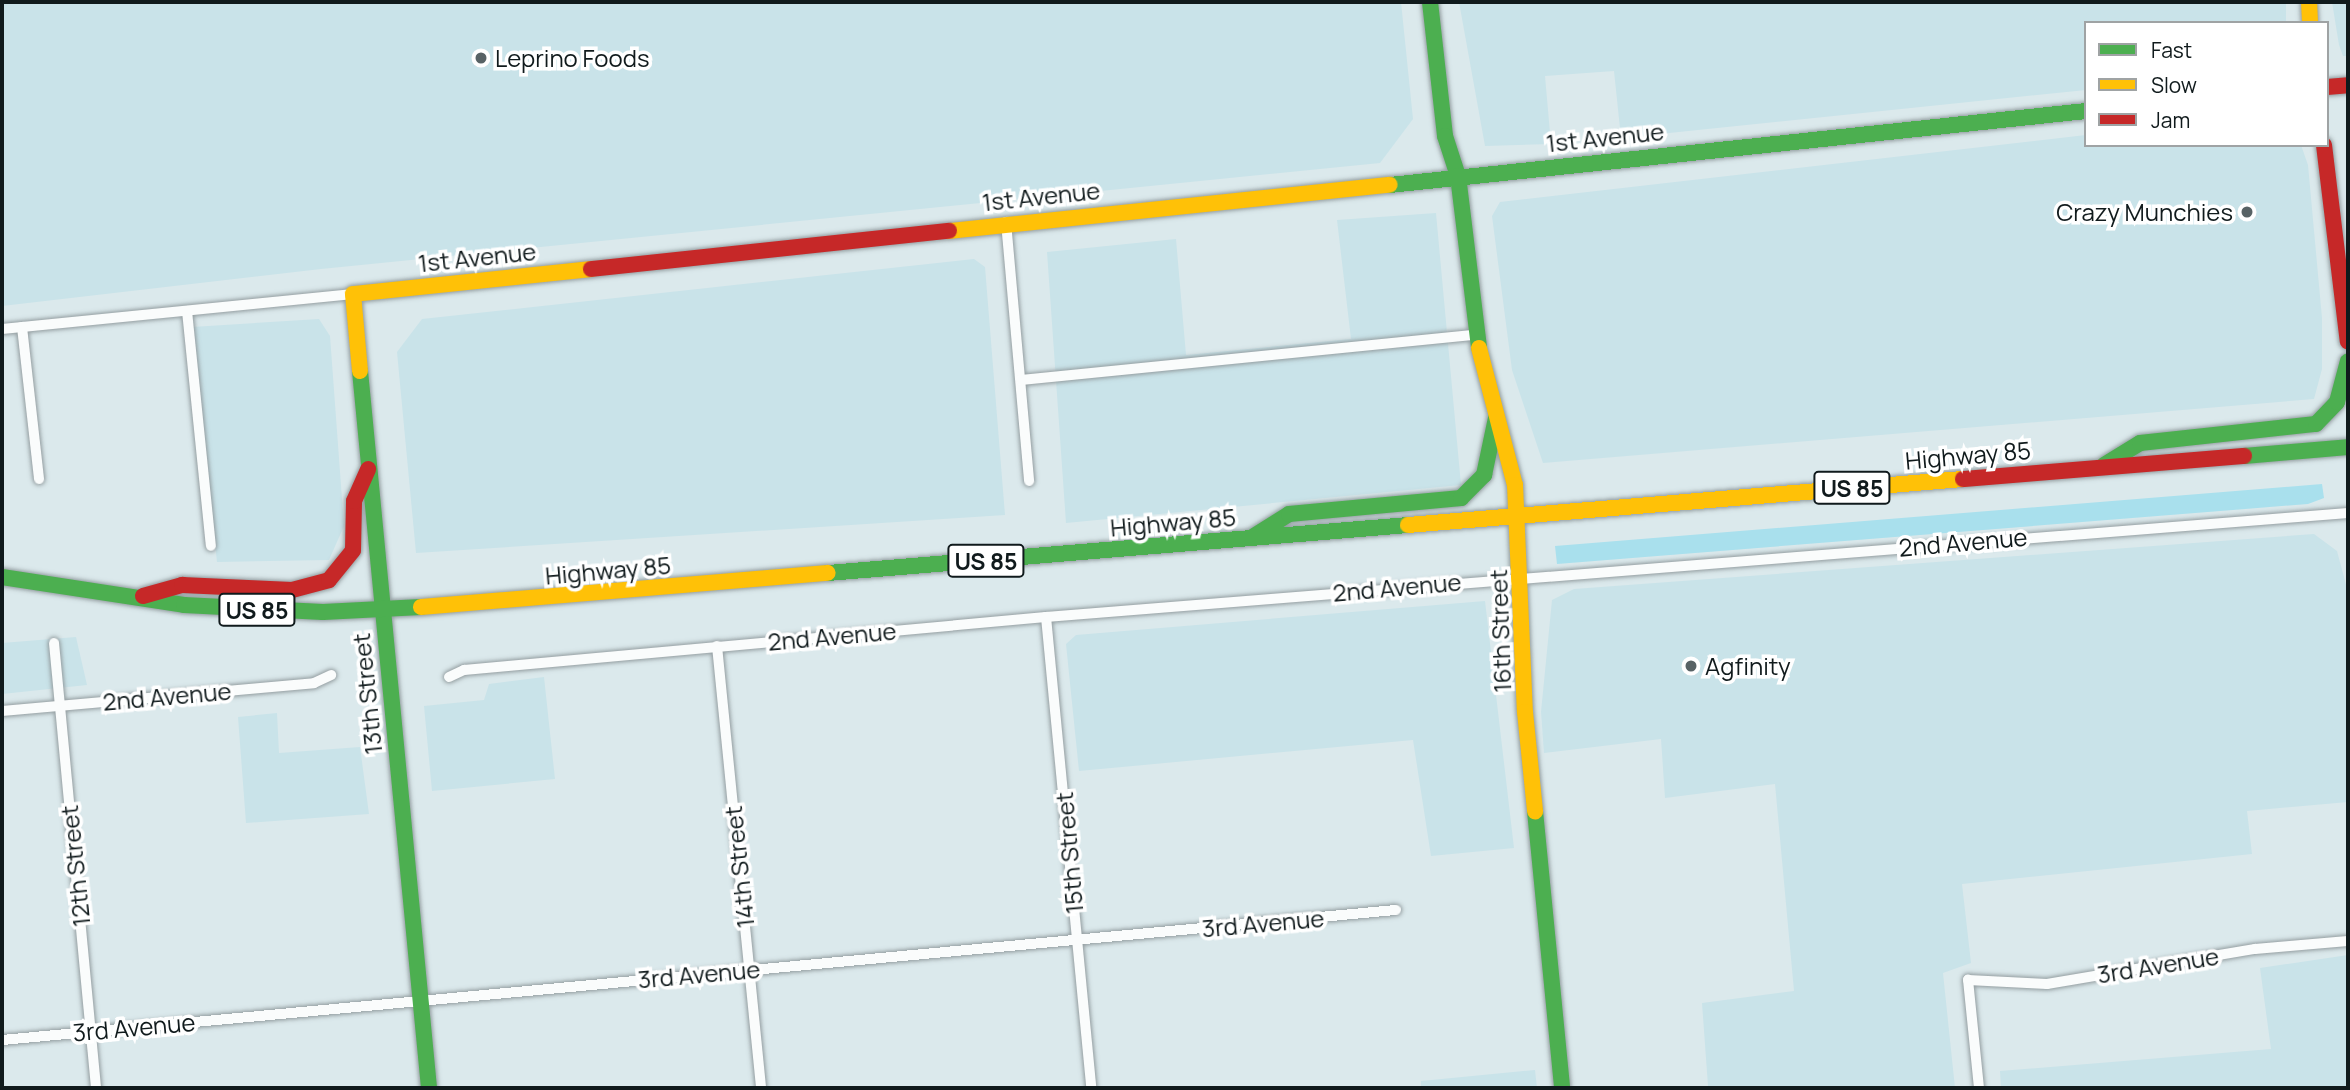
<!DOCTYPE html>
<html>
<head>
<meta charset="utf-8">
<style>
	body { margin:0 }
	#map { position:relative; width:2350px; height:1090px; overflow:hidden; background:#dbe9ec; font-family:Manrope,sans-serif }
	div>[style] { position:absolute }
	.built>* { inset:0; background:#c9e3e9 }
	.green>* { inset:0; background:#a9e0ed }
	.roads { filter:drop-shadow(0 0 2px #949ea1) drop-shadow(0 0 2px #949ea1) }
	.street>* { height:10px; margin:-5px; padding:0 5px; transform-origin:5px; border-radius:5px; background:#fafcfc }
	.fast>* { height:16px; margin:-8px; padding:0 8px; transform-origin:8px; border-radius:8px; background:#4caf50 }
	.slow>* { height:16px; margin:-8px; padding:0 8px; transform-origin:8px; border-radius:8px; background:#ffc107 }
	.jam>* { height:16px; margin:-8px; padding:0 8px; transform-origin:8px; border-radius:8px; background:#c62828 }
	.dots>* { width:19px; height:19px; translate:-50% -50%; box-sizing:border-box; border:4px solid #fff; border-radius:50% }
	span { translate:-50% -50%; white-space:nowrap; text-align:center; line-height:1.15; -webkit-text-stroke:7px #fff; paint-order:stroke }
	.shield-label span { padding:2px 5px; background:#fff; border:2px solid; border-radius:5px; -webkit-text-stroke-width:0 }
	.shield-label { font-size:23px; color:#101a1c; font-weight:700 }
	.poi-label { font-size:24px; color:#101a1c }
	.left { translate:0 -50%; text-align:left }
	.right { translate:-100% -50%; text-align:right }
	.street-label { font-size:24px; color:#101a1c }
	.frame { position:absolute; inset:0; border:4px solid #101a1c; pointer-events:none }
	.legend { position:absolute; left:2084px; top:21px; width:245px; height:126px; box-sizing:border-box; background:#fff; border:2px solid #9fa3a4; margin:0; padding:9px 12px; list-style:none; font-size:21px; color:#101a1c }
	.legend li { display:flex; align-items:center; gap:14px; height:35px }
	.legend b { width:35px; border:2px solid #9fa3a4 }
</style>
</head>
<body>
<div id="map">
	<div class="built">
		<div style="clip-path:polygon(2px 2px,1401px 2px,1413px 119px,1380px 163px,321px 269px,2px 306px)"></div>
		<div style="clip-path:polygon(1459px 2px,2286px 2px,2286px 23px,2086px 23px,2086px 90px,1621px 138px,1614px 71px,1545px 76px,1551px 144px,1485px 146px)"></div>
		<div style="clip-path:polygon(2332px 2px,2348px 2px,2348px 56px,2343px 56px,2339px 45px)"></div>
		<div style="clip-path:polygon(2086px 135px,2086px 145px,2301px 145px,2308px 165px,2322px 318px,2322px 369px,2314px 399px,1543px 463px,1512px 370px,1492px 216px,1500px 202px)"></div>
		<div style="clip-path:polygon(1436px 213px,1461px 485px,1066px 523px,1047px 252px,1176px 239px,1186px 355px,1351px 339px,1337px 220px)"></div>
		<div style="clip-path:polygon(974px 259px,985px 267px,1005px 515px,416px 553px,397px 352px,422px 319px)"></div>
		<div style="clip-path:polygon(319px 319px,330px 336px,344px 526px,329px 560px,217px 562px,192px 327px)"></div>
		<div style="clip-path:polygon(2314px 534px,2337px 551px,2348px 592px,2348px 802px,2247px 811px,2252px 854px,1962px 884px,1971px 963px,1943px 973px,1955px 1088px,1690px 1088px,1708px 1086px,1702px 1003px,1794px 991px,1775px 784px,1665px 798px,1661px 739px,1544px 753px,1541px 712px,1552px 600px,1574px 589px)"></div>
		<div style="clip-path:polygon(1485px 601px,1514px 848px,1431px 856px,1413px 740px,1079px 771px,1066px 644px,1076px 635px)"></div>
		<div style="clip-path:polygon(76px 637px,87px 685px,2px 694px,2px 643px)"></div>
		<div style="clip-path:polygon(544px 677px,555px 779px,432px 791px,424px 706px,484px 700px,489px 684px)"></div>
		<div style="clip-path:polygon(277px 713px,279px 753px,360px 747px,369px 814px,246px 823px,238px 717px)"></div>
		<div style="clip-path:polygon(2348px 955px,2348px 1088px,2001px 1088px,2000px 1071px,2271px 1049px,2260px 968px)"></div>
		<div style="clip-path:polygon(1535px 1070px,1537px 1088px,1421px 1088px,1421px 1081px)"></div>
	</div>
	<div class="green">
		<div style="clip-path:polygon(2322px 484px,2324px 498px,2308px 504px,1557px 564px,1555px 546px)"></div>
	</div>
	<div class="roads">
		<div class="street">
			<div style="left:1006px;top:222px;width:260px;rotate:84.9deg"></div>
			<div style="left:187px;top:311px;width:236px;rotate:84.2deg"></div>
			<div style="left:22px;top:327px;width:153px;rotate:83.6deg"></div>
			<div style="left:2px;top:329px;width:353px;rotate:-5.7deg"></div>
			<div style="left:1021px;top:380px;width:456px;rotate:-5.7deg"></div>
			<div style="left:1046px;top:617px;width:473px;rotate:84.5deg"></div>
			<div style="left:54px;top:643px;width:447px;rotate:84.6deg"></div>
			<div style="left:717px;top:646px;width:444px;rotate:84.3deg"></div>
			<div style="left:449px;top:677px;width:17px;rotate:-25deg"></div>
			<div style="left:464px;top:670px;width:584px;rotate:-5.2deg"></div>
			<div style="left:1046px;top:617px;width:1306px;rotate:-4.57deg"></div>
			<div style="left:2px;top:711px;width:313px;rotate:-5.1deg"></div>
			<div style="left:314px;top:683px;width:19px;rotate:-25deg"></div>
			<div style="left:2px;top:1040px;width:1400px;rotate:-5.33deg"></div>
			<div style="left:1979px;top:1088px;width:109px;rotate:-95.8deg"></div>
			<div style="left:1968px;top:980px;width:79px;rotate:2.9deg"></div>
			<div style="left:2047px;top:984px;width:211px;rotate:-9.6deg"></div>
			<div style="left:2255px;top:949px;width:93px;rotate:-4.9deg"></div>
		</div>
		<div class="fast">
			<div style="left:1430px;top:2px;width:135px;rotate:83.6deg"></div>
			<div style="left:1445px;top:136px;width:42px;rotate:72deg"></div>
			<div style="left:1458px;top:176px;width:173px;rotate:83deg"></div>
			<div style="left:1390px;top:185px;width:700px;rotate:-6.07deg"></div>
			<div style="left:360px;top:371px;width:720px;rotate:84.5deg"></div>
			<div style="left:2244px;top:456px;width:104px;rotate:-4.9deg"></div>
			<div style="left:2104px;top:465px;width:42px;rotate:-31.4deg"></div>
			<div style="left:2140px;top:443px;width:177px;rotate:-6.2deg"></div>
			<div style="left:2316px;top:424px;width:30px;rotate:-46deg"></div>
			<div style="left:2337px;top:402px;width:42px;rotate:-75deg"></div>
			<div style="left:1254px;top:536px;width:41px;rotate:-32.2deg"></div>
			<div style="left:1289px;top:514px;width:173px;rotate:-5.3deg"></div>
			<div style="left:1461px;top:498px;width:33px;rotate:-45deg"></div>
			<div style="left:1484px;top:475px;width:58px;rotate:-78.1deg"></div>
			<div style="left:828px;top:573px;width:582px;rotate:-4.73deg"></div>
			<div style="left:2px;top:577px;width:184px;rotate:8.7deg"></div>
			<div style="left:184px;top:605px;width:139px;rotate:2.9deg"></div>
			<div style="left:323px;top:612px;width:98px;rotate:-2.9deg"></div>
			<div style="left:1535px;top:811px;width:278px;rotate:84.4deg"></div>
		</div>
		<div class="slow">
			<div style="left:2309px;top:2px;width:21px;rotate:87deg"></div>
			<div style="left:949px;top:231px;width:443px;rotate:-6deg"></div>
			<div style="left:1479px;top:348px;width:142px;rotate:75.3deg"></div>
			<div style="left:1515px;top:485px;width:227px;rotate:87.5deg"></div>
			<div style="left:1525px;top:712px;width:100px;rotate:84.2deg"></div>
			<div style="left:360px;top:371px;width:77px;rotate:-95.2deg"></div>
			<div style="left:353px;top:294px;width:239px;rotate:-6deg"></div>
			<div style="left:1408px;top:525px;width:557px;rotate:-4.74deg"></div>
			<div style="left:421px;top:607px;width:408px;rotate:-4.8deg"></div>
		</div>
		<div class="jam">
			<div style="left:2327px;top:87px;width:21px;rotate:-5deg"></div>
			<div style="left:2324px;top:145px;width:198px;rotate:83.1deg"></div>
			<div style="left:591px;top:269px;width:360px;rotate:-6.1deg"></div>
			<div style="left:1963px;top:479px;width:282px;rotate:-4.7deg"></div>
			<div style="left:143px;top:596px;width:41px;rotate:-15.8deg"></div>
			<div style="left:182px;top:585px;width:110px;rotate:2.6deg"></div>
			<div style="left:292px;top:590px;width:38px;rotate:-15deg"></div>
			<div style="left:329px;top:580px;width:38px;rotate:-51deg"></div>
			<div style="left:353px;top:550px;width:49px;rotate:-88.8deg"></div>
			<div style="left:354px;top:501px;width:35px;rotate:-66deg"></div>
		</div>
	</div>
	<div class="dots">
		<div style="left:481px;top:58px;background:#576265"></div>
		<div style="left:2247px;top:212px;background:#576265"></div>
		<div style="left:1691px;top:666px;background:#576265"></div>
	</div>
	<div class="shield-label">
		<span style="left:1852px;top:488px">US 85</span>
		<span style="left:986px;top:561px">US 85</span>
		<span style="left:257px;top:610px">US 85</span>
	</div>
	<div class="poi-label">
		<span class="left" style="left:495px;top:58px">Leprino Foods</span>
		<span class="right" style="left:2233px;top:212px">Crazy Munchies</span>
		<span class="left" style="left:1705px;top:666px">Agfinity</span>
	</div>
	<div class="street-label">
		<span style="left:1605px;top:137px;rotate:-6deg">1st Avenue</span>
		<span style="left:1041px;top:196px;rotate:-6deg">1st Avenue</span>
		<span style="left:477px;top:257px;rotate:-6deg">1st Avenue</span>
		<span style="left:1968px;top:455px;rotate:-5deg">Highway 85</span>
		<span style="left:1173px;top:522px;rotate:-5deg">Highway 85</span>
		<span style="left:1963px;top:542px;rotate:-5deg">2nd Avenue</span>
		<span style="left:608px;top:570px;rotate:-5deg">Highway 85</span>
		<span style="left:1397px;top:587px;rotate:-5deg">2nd Avenue</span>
		<span style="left:1500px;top:631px;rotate:-92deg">16th Street</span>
		<span style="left:832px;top:636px;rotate:-5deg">2nd Avenue</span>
		<span style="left:367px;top:694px;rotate:-96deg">13th Street</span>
		<span style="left:167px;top:696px;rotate:-5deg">2nd Avenue</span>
		<span style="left:1069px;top:853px;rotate:-95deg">15th Street</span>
		<span style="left:75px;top:866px;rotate:-96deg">12th Street</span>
		<span style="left:739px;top:867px;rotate:-96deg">14th Street</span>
		<span style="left:1263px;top:923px;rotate:-5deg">3rd Avenue</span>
		<span style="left:2158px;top:965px;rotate:-9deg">3rd Avenue</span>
		<span style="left:699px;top:974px;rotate:-5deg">3rd Avenue</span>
		<span style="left:134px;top:1027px;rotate:-5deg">3rd Avenue</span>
	</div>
	<div class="frame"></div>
	<ul class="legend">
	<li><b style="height:9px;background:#4caf50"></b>Fast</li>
	<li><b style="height:9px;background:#ffc107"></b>Slow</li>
	<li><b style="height:9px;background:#c62828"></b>Jam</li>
	</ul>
</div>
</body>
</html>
